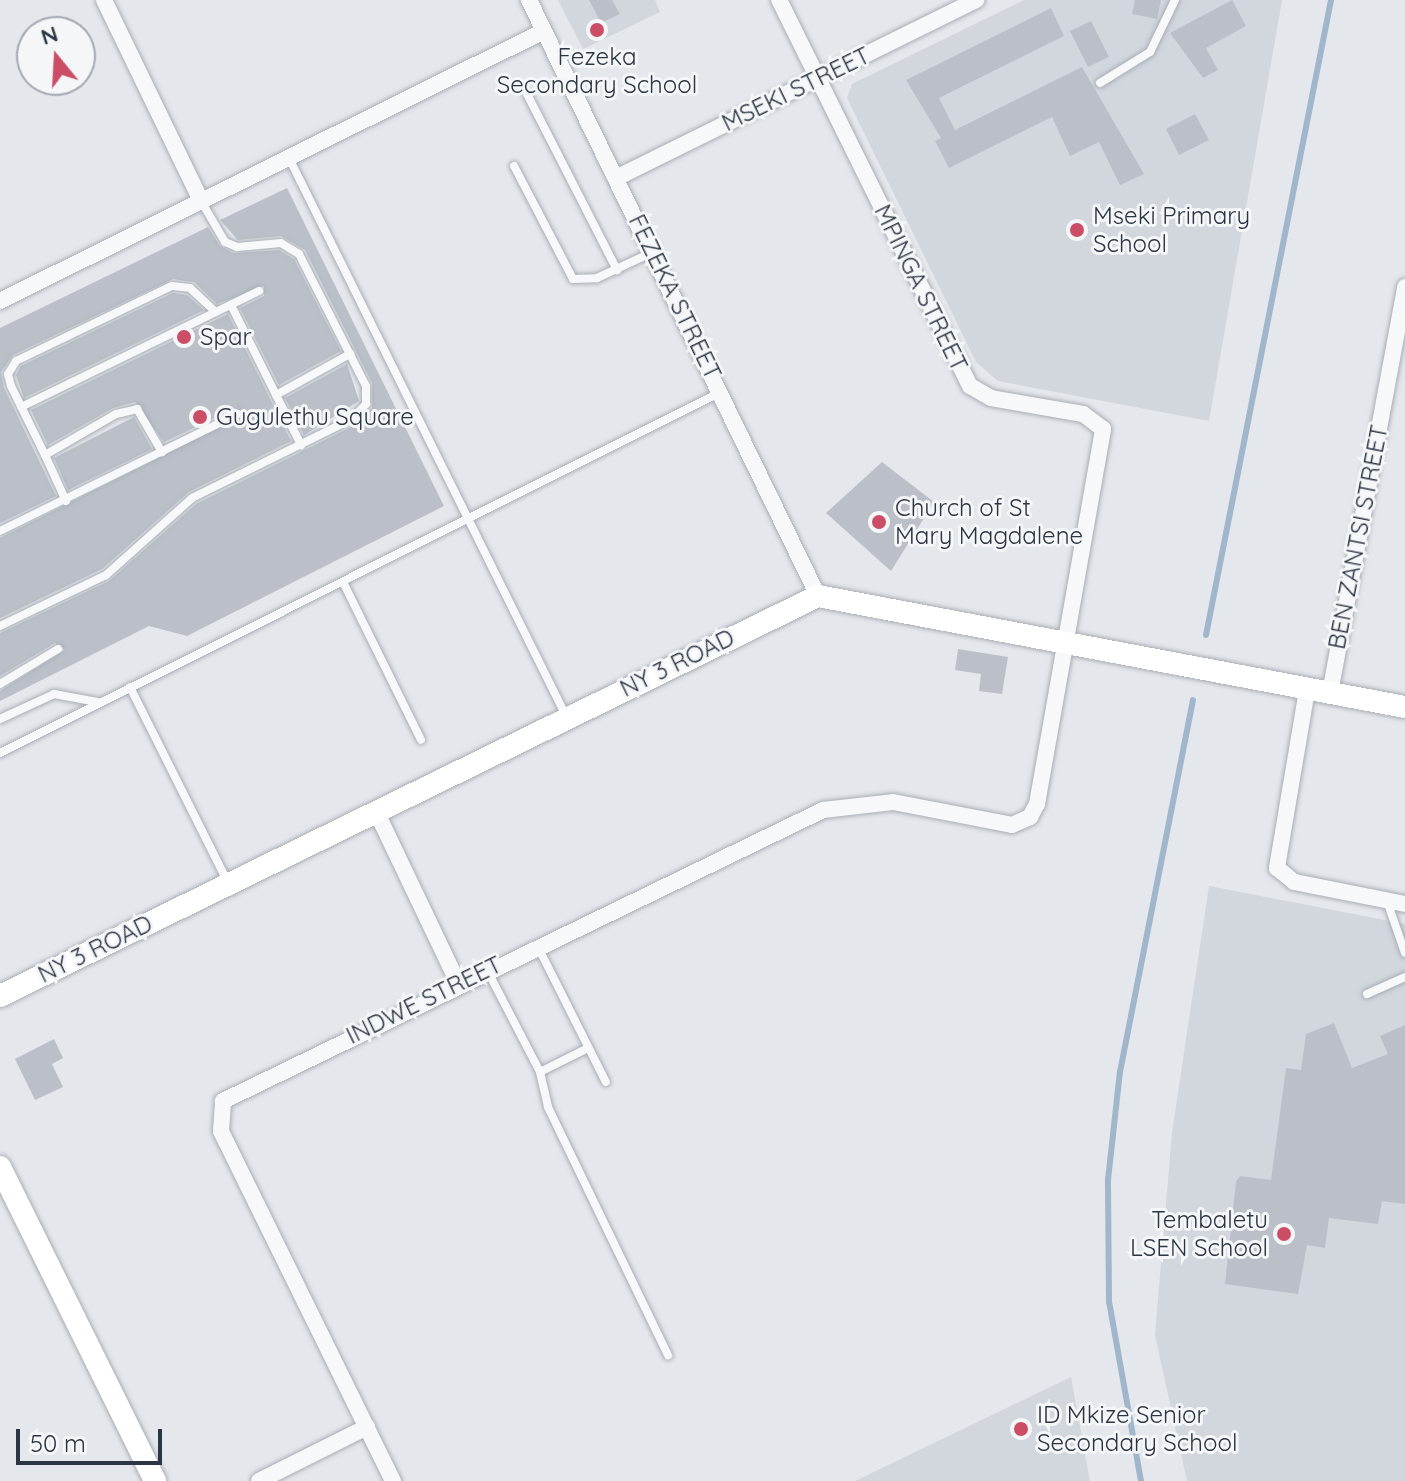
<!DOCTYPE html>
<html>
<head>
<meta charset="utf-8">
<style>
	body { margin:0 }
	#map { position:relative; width:1405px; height:1481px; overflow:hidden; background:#e4e7eb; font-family:Quicksand,sans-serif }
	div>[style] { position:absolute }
	.built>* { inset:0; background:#d2d6dd }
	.stream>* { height:6px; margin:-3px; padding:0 3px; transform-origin:3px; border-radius:3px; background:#a0b6ca }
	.building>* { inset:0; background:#bbc0c8 }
	.roads { filter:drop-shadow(0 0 2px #a9aeb5) drop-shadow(0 0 2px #a9aeb5) }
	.lane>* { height:8px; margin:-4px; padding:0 4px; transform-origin:4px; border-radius:4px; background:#f7f8f9 }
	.street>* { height:16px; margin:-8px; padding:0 8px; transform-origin:8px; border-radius:8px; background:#f7f8f9 }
	.secondary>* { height:22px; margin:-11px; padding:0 11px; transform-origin:11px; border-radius:11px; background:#fff }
	.dots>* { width:22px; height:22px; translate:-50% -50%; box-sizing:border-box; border:4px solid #f4f6f8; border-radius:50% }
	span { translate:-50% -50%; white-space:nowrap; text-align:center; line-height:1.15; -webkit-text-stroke:6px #f4f6f8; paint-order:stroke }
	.poi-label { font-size:24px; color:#2c3543 }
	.left { translate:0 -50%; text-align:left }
	.right { translate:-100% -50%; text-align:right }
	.street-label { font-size:24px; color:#2c3543 }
	.north { position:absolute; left:16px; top:16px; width:80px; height:80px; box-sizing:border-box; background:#f4f6f8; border:2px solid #a4a9b0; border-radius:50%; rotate:342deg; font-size:22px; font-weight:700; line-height:32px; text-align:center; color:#2c3543 }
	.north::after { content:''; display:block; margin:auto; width:28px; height:36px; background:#cb4e66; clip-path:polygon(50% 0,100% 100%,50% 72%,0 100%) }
	.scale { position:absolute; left:16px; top:1429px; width:146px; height:36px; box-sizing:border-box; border:4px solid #2c3543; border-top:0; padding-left:10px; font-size:24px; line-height:28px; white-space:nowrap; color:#2c3543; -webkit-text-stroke:6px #f4f6f8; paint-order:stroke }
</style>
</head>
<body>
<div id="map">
	<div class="built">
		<div style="clip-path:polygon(558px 0,655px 0,660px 12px,583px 49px)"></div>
		<div style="clip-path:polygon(1024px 0,1282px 0,1209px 421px,998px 381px,976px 362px,847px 98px,852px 84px)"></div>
		<div style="clip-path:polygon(1209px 886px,1405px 924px,1405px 1481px,1187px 1481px,1155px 1335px,1172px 1133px)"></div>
		<div style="clip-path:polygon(1071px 1377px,1090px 1481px,855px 1481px)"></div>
	</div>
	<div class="stream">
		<div style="left:1206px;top:635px;width:647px;rotate:-78.86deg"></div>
		<div style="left:1141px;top:1481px;width:182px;rotate:-100.1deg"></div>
		<div style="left:1109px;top:1302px;width:122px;rotate:-90.5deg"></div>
		<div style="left:1108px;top:1180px;width:109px;rotate:-83.7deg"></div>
		<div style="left:1120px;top:1072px;width:379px;rotate:-78.9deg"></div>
	</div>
	<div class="building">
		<div style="clip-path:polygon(589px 0,612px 0,620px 14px,601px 23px)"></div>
		<div style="clip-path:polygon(1135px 0,1161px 0,1157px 19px,1132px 14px)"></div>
		<div style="clip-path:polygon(1232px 0,1246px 26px,1206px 48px,1218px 70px,1203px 78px,1170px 33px)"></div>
		<div style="clip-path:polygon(1051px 8px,1064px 36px,939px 98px,955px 130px,1082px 67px,1144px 174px,1120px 185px,1099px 142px,1070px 156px,1052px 117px,949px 168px,935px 141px,941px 138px,906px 80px)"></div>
		<div style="clip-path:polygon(1091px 21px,1109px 57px,1088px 67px,1070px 31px)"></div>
		<div style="clip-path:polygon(1195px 114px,1209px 140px,1179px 155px,1166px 129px)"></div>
		<div style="clip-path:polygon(287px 188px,444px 506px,187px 636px,149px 626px,0 701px,0 691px,65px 650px,55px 643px,0 676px,0 633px,109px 581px,196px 504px,355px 425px,372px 408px,372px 383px,305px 250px,281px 236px,238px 240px,220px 220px)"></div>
		<div style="clip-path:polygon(208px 227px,220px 246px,234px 253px,279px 250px,294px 259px,341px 351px,279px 385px,240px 308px,264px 296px,264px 286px,217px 304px,194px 282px,173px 279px,13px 355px,1px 372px,4px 388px,56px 496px,0 523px,0 328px)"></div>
		<div style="clip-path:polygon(173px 293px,187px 295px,204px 310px,24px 398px,16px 375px,21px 366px)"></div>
		<div style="clip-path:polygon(228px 314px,291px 441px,189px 492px,102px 569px,0 618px,0 538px,245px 414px,235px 408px,164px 442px,135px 402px,113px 408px,48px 445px,31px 410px)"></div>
		<div style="clip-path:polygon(347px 364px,359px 401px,304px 435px,285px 398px)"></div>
		<div style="clip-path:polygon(134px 417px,152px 449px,68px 490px,54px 458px)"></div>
		<div style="clip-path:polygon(882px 462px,934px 502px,891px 571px,826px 513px)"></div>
		<div style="clip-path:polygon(958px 649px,1008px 657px,1002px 694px,979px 691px,981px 674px,955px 670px)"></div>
		<div style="clip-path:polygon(1334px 1023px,1352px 1068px,1388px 1054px,1380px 1036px,1405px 1025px,1405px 1204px,1382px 1201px,1378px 1224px,1329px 1218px,1325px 1248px,1307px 1245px,1298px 1294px,1225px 1284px,1236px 1182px,1240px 1176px,1271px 1180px,1286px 1068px,1301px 1070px,1306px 1034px)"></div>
		<div style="clip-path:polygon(54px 1039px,63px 1058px,52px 1064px,63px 1087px,35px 1100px,15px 1059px)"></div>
	</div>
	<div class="roads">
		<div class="lane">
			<div style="left:1100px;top:83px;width:59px;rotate:-31.8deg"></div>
			<div style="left:1150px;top:52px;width:58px;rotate:-64.3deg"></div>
			<div style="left:527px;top:94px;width:198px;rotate:62.9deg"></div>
			<div style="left:289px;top:158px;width:623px;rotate:63.6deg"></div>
			<div style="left:514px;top:166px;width:127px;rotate:62.4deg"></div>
			<div style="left:573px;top:279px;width:24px;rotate:-2deg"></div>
			<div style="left:597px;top:278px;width:62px;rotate:-24.9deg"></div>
			<div style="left:231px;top:305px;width:157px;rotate:63.4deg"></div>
			<div style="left:276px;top:395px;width:85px;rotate:-29deg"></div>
			<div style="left:21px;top:407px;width:265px;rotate:-26deg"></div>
			<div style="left:45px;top:455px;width:77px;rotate:-116.2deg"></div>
			<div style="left:11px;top:386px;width:12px;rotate:-104deg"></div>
			<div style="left:8px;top:374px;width:15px;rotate:-58deg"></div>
			<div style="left:16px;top:361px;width:173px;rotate:-25.7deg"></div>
			<div style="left:172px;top:286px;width:18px;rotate:6deg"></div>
			<div style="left:190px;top:288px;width:35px;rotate:43deg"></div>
			<div style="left:66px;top:501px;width:51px;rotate:-114.5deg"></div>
			<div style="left:45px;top:455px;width:82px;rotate:-30deg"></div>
			<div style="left:116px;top:414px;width:22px;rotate:-13deg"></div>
			<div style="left:137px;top:409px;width:50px;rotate:59.8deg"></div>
			<div style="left:0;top:531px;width:265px;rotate:-26.2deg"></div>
			<div style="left:343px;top:582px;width:176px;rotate:63.7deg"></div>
			<div style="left:0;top:626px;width:118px;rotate:-25.7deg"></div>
			<div style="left:106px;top:575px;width:115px;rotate:-41.8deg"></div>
			<div style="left:192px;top:498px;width:178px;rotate:-26.3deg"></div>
			<div style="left:352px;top:419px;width:21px;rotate:-47deg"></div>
			<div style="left:366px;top:404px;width:18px;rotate:-90deg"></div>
			<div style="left:366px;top:386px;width:148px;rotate:-116.9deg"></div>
			<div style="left:299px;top:254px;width:21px;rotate:-149deg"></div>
			<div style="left:281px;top:243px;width:44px;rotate:174.8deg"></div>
			<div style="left:237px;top:247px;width:13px;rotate:-157deg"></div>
			<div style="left:225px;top:242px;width:48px;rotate:-120.3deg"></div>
			<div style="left:0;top:684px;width:68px;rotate:-31.1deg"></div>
			<div style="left:130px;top:687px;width:219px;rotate:63.4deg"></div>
			<div style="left:0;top:719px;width:60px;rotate:-24.8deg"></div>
			<div style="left:54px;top:694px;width:44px;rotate:10.5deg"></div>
			<div style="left:0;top:753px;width:806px;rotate:-26.6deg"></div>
			<div style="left:1387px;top:901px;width:55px;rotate:70.9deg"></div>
			<div style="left:538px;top:947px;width:151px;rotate:63.3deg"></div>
			<div style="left:487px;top:970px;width:115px;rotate:62.5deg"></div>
			<div style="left:540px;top:1072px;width:54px;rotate:-26.6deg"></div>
			<div style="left:1367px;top:994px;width:42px;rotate:-24.1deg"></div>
			<div style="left:540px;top:1072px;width:36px;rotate:77deg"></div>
			<div style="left:548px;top:1107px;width:276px;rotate:64.2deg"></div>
		</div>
		<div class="street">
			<div style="left:104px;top:0;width:223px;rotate:64.2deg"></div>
			<div style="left:529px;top:0;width:662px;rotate:64.13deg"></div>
			<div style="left:616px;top:178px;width:402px;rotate:-26.3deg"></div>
			<div style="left:0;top:301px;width:607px;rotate:-26.4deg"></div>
			<div style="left:1307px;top:690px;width:181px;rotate:99.6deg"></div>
			<div style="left:1277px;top:868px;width:22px;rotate:39deg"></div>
			<div style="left:1294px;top:882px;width:113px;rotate:11.2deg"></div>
			<div style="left:1330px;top:693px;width:413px;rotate:-79.5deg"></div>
			<div style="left:376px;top:811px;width:191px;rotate:64.5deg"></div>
			<div style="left:259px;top:1481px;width:121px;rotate:-26.6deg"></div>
			<div style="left:393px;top:1481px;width:390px;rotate:-116.2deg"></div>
			<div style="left:221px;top:1131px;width:30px;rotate:-86deg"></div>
			<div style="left:223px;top:1101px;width:667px;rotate:-25.87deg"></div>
			<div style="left:823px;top:810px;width:70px;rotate:-6.5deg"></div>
			<div style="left:893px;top:802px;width:121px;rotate:10.9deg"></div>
			<div style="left:1012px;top:825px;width:20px;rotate:-24deg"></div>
			<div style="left:1030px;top:817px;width:15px;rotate:-62deg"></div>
			<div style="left:1037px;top:804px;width:381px;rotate:-80deg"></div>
			<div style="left:1103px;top:429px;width:25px;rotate:-143deg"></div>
			<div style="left:1083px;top:414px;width:93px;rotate:-170.1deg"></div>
			<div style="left:991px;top:398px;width:24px;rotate:-150deg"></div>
			<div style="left:970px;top:386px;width:431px;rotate:-116.3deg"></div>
		</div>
		<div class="secondary">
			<div style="left:0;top:996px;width:911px;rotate:-26.06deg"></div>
			<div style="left:818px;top:596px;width:597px;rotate:10.71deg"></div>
			<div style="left:0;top:1167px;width:350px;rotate:63.7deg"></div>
		</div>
	</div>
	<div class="dots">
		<div style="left:597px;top:30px;background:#cb4e66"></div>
		<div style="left:1077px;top:230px;background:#cb4e66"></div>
		<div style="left:184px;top:337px;background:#cb4e66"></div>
		<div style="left:200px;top:417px;background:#cb4e66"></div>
		<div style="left:879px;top:522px;background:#cb4e66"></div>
		<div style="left:1284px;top:1234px;background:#cb4e66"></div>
		<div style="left:1021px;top:1429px;background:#cb4e66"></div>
	</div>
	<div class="poi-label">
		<span style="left:597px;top:71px">Fezeka<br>Secondary School</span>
		<span class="left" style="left:1093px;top:230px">Mseki Primary<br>School</span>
		<span class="left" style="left:200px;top:337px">Spar</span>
		<span class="left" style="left:216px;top:417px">Gugulethu Square</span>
		<span class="left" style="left:895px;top:522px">Church of St<br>Mary Magdalene</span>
		<span class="right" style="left:1268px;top:1234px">Tembaletu<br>LSEN School</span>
		<span class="left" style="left:1037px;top:1429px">ID Mkize Senior<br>Secondary School</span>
	</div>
	<div class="street-label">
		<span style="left:796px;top:89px;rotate:-26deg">MSEKI STREET</span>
		<span style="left:921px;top:288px;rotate:64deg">MPINGA STREET</span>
		<span style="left:675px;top:297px;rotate:64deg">FEZEKA STREET</span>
		<span style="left:1358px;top:537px;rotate:-79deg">BEN ZANTSI STREET</span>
		<span style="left:677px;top:663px;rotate:-26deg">NY 3 ROAD</span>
		<span style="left:95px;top:949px;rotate:-26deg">NY 3 ROAD</span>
		<span style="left:424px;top:1000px;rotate:-26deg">INDWE STREET</span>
	</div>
	<div class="north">N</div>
	<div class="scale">50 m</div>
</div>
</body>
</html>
